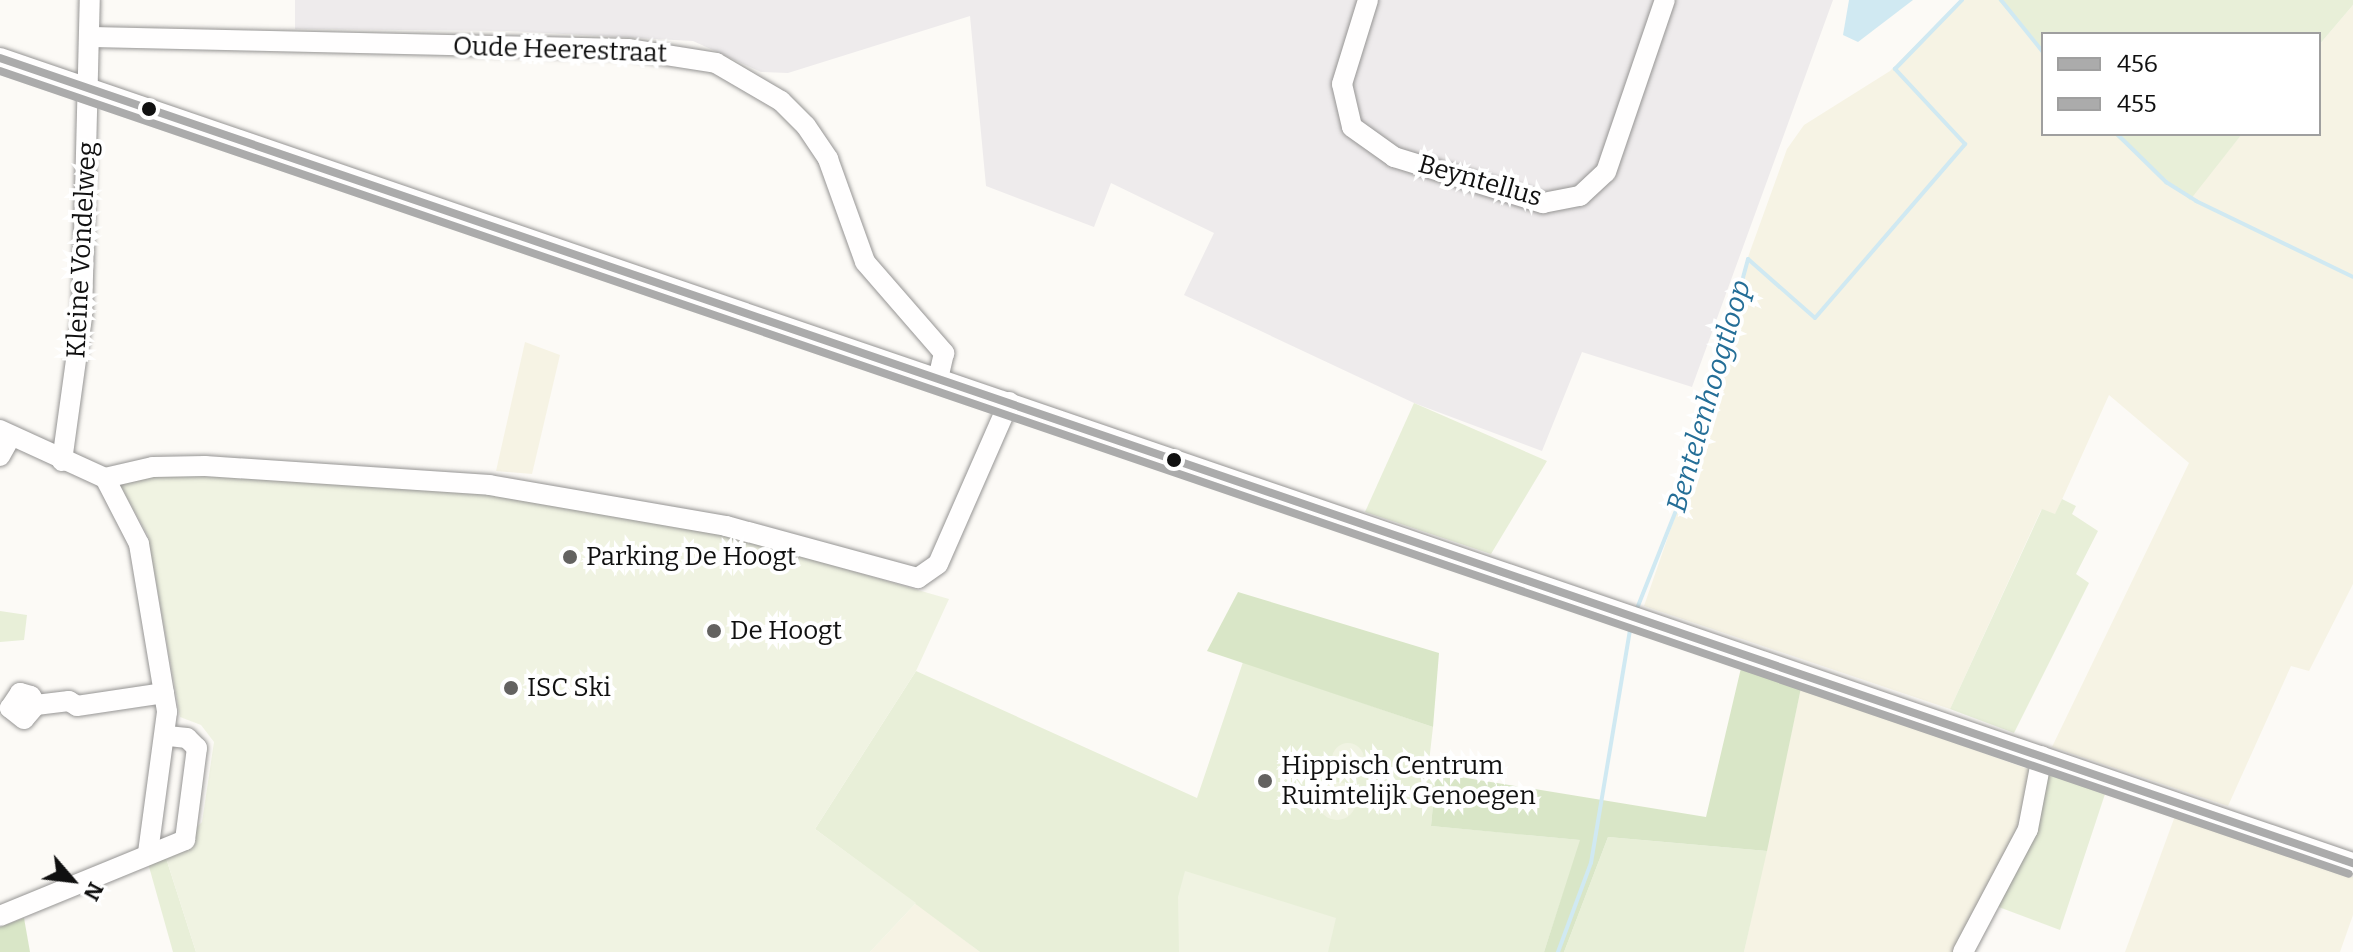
<!DOCTYPE html>
<html>
<head>
<meta charset="utf-8">
<style>
	body { margin:0 }
	#map { position:relative; width:2353px; height:952px; overflow:hidden; background:#fcfaf6; font-family:Bitter,serif }
	div>[style] { position:absolute }
	.industrial>* { inset:0; background:#eeebec }
	.farmland>* { inset:0; background:#f6f3e4 }
	.green>* { inset:0; background:#e8efd8 }
	.forest>* { inset:0; background:#d9e6c7 }
	.pitch>* { inset:0; background:#f0f3e2 }
	.round { border-radius:50% }
	.water>* { inset:0; background:#d0e9f2 }
	.stream>* { height:4px; margin:-2px; padding:0 2px; transform-origin:2px; border-radius:2px; background:#d0e9f2 }
	.roads { filter:drop-shadow(0 0 2px #969594) drop-shadow(0 0 2px #969594) }
	.minor>* { height:20px; margin:-10px; padding:0 10px; transform-origin:10px; border-radius:10px; background:#fffefe }
	.bus-1>* { height:8px; margin:-4px; padding:0 4px; transform-origin:4px; border-radius:4px; background:#ababab }
	.bus-2>* { height:8px; margin:-4px; padding:0 4px; transform-origin:4px; border-radius:4px; background:#ababab }
	.dots>* { width:22px; height:22px; translate:-50% -50%; box-sizing:border-box; border:4px solid #fff; border-radius:50% }
	span { translate:-50% -50%; white-space:nowrap; text-align:center; line-height:1.15; -webkit-text-stroke:8px #fff; paint-order:stroke }
	.street-label { font-size:26px; color:#101010 }
	.poi-label { font-size:26px; color:#101010 }
	.left { translate:0 -50%; text-align:left }
	.water-label { font-size:28px; color:#246e97; font-style:italic }
	.legend { position:absolute; left:2041px; top:32px; width:280px; height:104px; box-sizing:border-box; background:#fff; border:2px solid #9f9f9f; margin:0; padding:10px 14px; list-style:none; font-size:24px; color:#101010 }
	.legend li { display:flex; align-items:center; gap:16px; height:40px }
	.legend b { width:40px; border:2px solid #9f9f9f }
	.north { position:absolute; left:32px; top:840px; width:80px; height:80px; -webkit-text-stroke:6px #fff; paint-order:stroke; rotate:118deg; font-size:22px; font-weight:700; line-height:32px; text-align:center; color:#101010 }
	.north::after { content:''; display:block; margin:auto; width:28px; height:36px; background:#101010; clip-path:polygon(50% 0,100% 100%,50% 72%,0 100%) }
</style>
</head>
<body>
<div id="map">
	<div class="industrial">
		<div style="clip-path:polygon(295px 0,1833px 0,1692px 387px,1582px 352px,1542px 451px,1414px 403px,1184px 295px,1214px 233px,1111px 183px,1094px 227px,986px 186px,970px 16px,788px 73px,761px 72px,693px 41px,508px 31px,295px 29px)"></div>
	</div>
	<div class="farmland">
		<div style="clip-path:polygon(1961px 0,1998px 0,2043px 52px,2043px 134px,2113px 134px,2189px 199px,2242px 134px,2319px 134px,2319px 45px,2353px 5px,2353px 584px,2309px 671px,2291px 666px,2228px 806px,2052px 747px,2189px 463px,2109px 395px,2055px 515px,2041px 510px,1950px 709px,1644px 606px,1706px 427px,1748px 257px,1787px 149px,1804px 125px,1890px 71px)"></div>
		<div style="clip-path:polygon(525px 342px,560px 355px,532px 474px,496px 471px)"></div>
		<div style="clip-path:polygon(1801px 688px,2031px 770px,2024px 829px,1958px 952px,1744px 952px)"></div>
		<div style="clip-path:polygon(2175px 816px,2353px 877px,2353px 915px,2340px 952px,2125px 952px)"></div>
		<div style="clip-path:polygon(916px 903px,980px 952px,870px 952px)"></div>
	</div>
	<div class="green">
		<div style="clip-path:polygon(1998px 0,2353px 0,2353px 5px,2319px 45px,2319px 34px,2043px 34px,2043px 52px)"></div>
		<div style="clip-path:polygon(2113px 134px,2242px 134px,2190px 200px)"></div>
		<div style="clip-path:polygon(1414px 403px,1547px 461px,1491px 554px,1365px 512px)"></div>
		<div style="clip-path:polygon(2062px 499px,2076px 506px,2072px 514px,2098px 531px,2076px 574px,2089px 583px,2014px 733px,1950px 709px,2042px 509px,2055px 514px)"></div>
		<div style="clip-path:polygon(0 611px,27px 615px,24px 640px,0 642px)"></div>
		<div style="clip-path:polygon(1243px 662px,1433px 727px,1428px 771px,1436px 773px,1431px 826px,1581px 840px,1544px 952px,980px 952px,815px 829px,916px 671px,1197px 798px)"></div>
		<div style="clip-path:polygon(2049px 772px,2106px 791px,2060px 930px,1996px 906px,2043px 775px)"></div>
		<div style="clip-path:polygon(1608px 837px,1767px 851px,1744px 952px,1564px 952px)"></div>
		<div style="clip-path:polygon(166px 858px,196px 952px,173px 952px,148px 863px)"></div>
	</div>
	<div class="forest">
		<div style="clip-path:polygon(1238px 592px,1439px 653px,1433px 727px,1207px 651px)"></div>
		<div style="clip-path:polygon(1741px 668px,1801px 688px,1767px 851px,1608px 837px,1564px 952px,1544px 952px,1580px 840px,1431px 826px,1436px 773px,1706px 817px)"></div>
		<div style="clip-path:polygon(24px 918px,30px 952px,0 952px,0 927px)"></div>
	</div>
	<div class="pitch">
		<div style="clip-path:polygon(150px 473px,491px 493px,592px 508px,745px 540px,949px 599px,916px 671px,815px 829px,916px 903px,870px 952px,196px 952px,166px 858px,202px 822px,214px 742px,201px 725px,180px 717px,148px 536px,120px 485px,127px 477px)"></div>
		<div class="round" style="left:1332px;top:743px;width:32px;height:32px"></div>
		<div class="round" style="left:1318px;top:782px;width:38px;height:38px"></div>
		<div style="clip-path:polygon(1185px 871px,1336px 918px,1328px 952px,1179px 952px,1178px 897px)"></div>
	</div>
	<div class="water">
		<div style="clip-path:polygon(1849px 0,1913px 0,1858px 42px,1843px 35px)"></div>
	</div>
	<div class="stream">
		<div style="left:2001px;top:0;width:67px;rotate:51.1deg"></div>
		<div style="left:2117px;top:134px;width:69px;rotate:44.4deg"></div>
		<div style="left:2166px;top:182px;width:36px;rotate:32deg"></div>
		<div style="left:2196px;top:201px;width:174px;rotate:25.8deg"></div>
		<div style="left:1636px;top:611px;width:141px;rotate:-68.3deg"></div>
		<div style="left:1688px;top:480px;width:229px;rotate:-74.8deg"></div>
		<div style="left:1748px;top:259px;width:89px;rotate:41.4deg"></div>
		<div style="left:1815px;top:318px;width:230px;rotate:-49.2deg"></div>
		<div style="left:1965px;top:144px;width:103px;rotate:-133deg"></div>
		<div style="left:1895px;top:69px;width:96px;rotate:-45.8deg"></div>
		<div style="left:1558px;top:952px;width:95px;rotate:-69.7deg"></div>
		<div style="left:1591px;top:863px;width:243px;rotate:-80.5deg"></div>
	</div>
	<div class="roads">
		<div class="minor">
			<div style="left:1368px;top:0;width:88px;rotate:107.2deg"></div>
			<div style="left:1342px;top:84px;width:44px;rotate:76.9deg"></div>
			<div style="left:1352px;top:127px;width:52px;rotate:35.5deg"></div>
			<div style="left:1394px;top:157px;width:156px;rotate:17.2deg"></div>
			<div style="left:1543px;top:203px;width:38px;rotate:-11deg"></div>
			<div style="left:1580px;top:196px;width:35px;rotate:-43deg"></div>
			<div style="left:1606px;top:172px;width:182px;rotate:-71.1deg"></div>
			<div style="left:92px;top:37px;width:536px;rotate:1.28deg"></div>
			<div style="left:628px;top:49px;width:89px;rotate:9deg"></div>
			<div style="left:716px;top:63px;width:75px;rotate:30.3deg"></div>
			<div style="left:781px;top:101px;width:35px;rotate:45deg"></div>
			<div style="left:806px;top:126px;width:40px;rotate:56deg"></div>
			<div style="left:828px;top:159px;width:109px;rotate:70.2deg"></div>
			<div style="left:865px;top:262px;width:121px;rotate:49deg"></div>
			<div style="left:944px;top:353px;width:26px;rotate:103deg"></div>
			<div style="left:0;top:58px;width:2487px;rotate:18.89deg"></div>
			<div style="left:0;top:430px;width:115px;rotate:24.6deg"></div>
			<div style="left:0;top:456px;width:23px;rotate:-61deg"></div>
			<div style="left:62px;top:461px;width:145px;rotate:-82.1deg"></div>
			<div style="left:82px;top:317px;width:317px;rotate:-88.6deg"></div>
			<div style="left:105px;top:478px;width:49px;rotate:-12.9deg"></div>
			<div style="left:153px;top:467px;width:52px;rotate:-1.1deg"></div>
			<div style="left:205px;top:466px;width:285px;rotate:3.8deg"></div>
			<div style="left:489px;top:485px;width:241px;rotate:9.8deg"></div>
			<div style="left:726px;top:526px;width:199px;rotate:15.2deg"></div>
			<div style="left:918px;top:578px;width:24px;rotate:-35deg"></div>
			<div style="left:938px;top:564px;width:177px;rotate:-66.3deg"></div>
			<div style="left:105px;top:478px;width:74px;rotate:62.7deg"></div>
			<div style="left:139px;top:544px;width:170px;rotate:80.5deg"></div>
			<div style="left:167px;top:712px;width:142px;rotate:97.7deg"></div>
			<div style="left:36px;top:705px;width:18px;rotate:131deg"></div>
			<div style="left:24px;top:719px;width:18px;rotate:-142deg"></div>
			<div style="left:10px;top:708px;width:18px;rotate:-56deg"></div>
			<div style="left:20px;top:693px;width:11px;rotate:15deg"></div>
			<div style="left:31px;top:696px;width:10px;rotate:61deg"></div>
			<div style="left:36px;top:705px;width:33px;rotate:-7deg"></div>
			<div style="left:69px;top:701px;width:9px;rotate:32deg"></div>
			<div style="left:77px;top:706px;width:88px;rotate:-8.5deg"></div>
			<div style="left:0;top:916px;width:200px;rotate:-22.3deg"></div>
			<div style="left:185px;top:840px;width:93px;rotate:-82.6deg"></div>
			<div style="left:197px;top:748px;width:14px;rotate:-135deg"></div>
			<div style="left:187px;top:738px;width:20px;rotate:-174deg"></div>
			<div style="left:1963px;top:952px;width:139px;rotate:-62.1deg"></div>
			<div style="left:2028px;top:829px;width:74px;rotate:-79.1deg"></div>
		</div>
	</div>
	<div class="bus-1">
		<div style="left:0;top:58px;width:2487px;rotate:18.89deg"></div>
	</div>
	<div class="bus-2">
		<div style="left:0;top:71px;width:2482px;rotate:18.87deg"></div>
	</div>
	<div class="dots">
		<div style="left:149px;top:109px;background:#101010"></div>
		<div style="left:1174px;top:460px;background:#101010"></div>
		<div style="left:570px;top:557px;background:#636260"></div>
		<div style="left:714px;top:631px;background:#636260"></div>
		<div style="left:511px;top:688px;background:#636260"></div>
		<div style="left:1265px;top:781px;background:#636260"></div>
	</div>
	<div class="street-label">
		<span style="left:560px;top:50px;rotate:2deg">Oude Heerestraat</span>
		<span style="left:1480px;top:181px;rotate:16deg">Beyntellus</span>
		<span style="left:82px;top:250px;rotate:-87deg">Kleine Vondelweg</span>
	</div>
	<div class="poi-label">
		<span class="left" style="left:586px;top:557px">Parking De Hoogt</span>
		<span class="left" style="left:730px;top:631px">De Hoogt</span>
		<span class="left" style="left:527px;top:688px">ISC Ski</span>
		<span class="left" style="left:1281px;top:781px">Hippisch Centrum<br>Ruimtelijk Genoegen</span>
	</div>
	<div class="water-label">
		<span style="left:1709px;top:396px;rotate:-74deg">Bentelenhoogtloop</span>
	</div>
	<ul class="legend">
	<li><b style="height:10px;background:#ababab"></b>456</li>
	<li><b style="height:10px;background:#ababab"></b>455</li>
	</ul>
	<div class="north">N</div>
</div>
</body>
</html>
